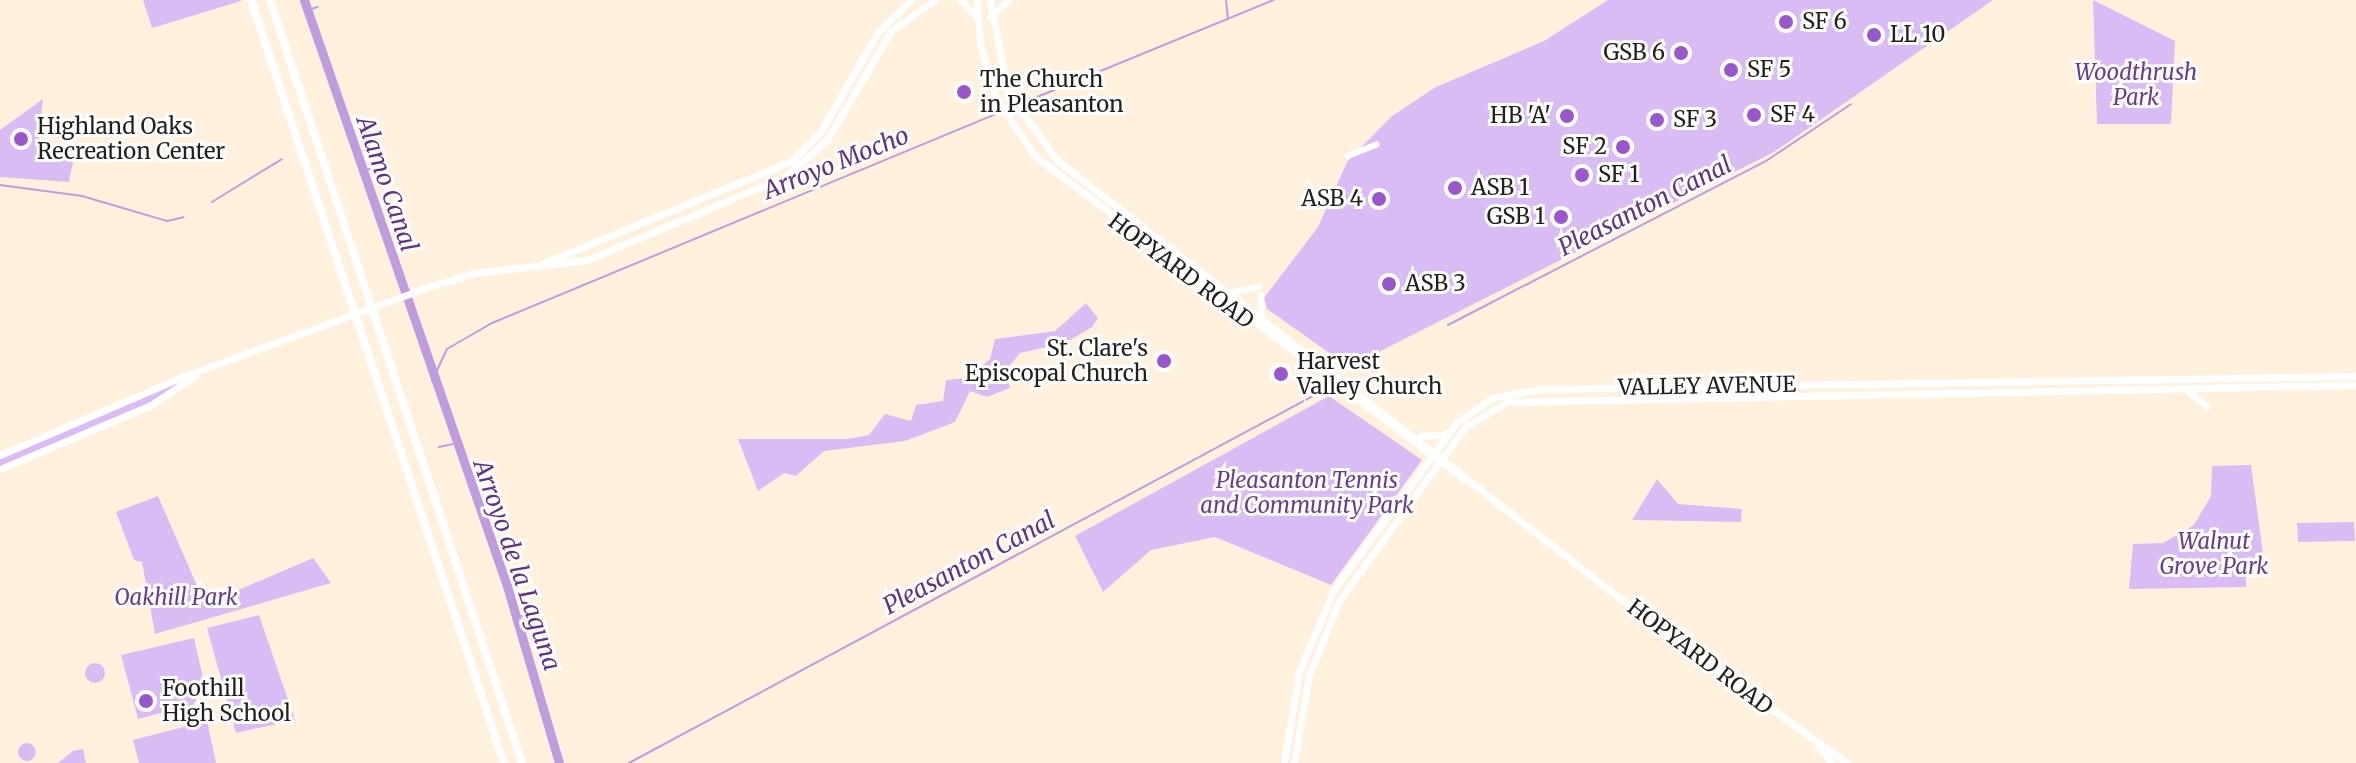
<!DOCTYPE html>
<html>
<head>
<meta charset="utf-8">
<style>
	body { margin:0 }
	#map { position:relative; width:2356px; height:763px; overflow:hidden; background:#fff1de; font-family:Merriweather,serif }
	div>[style] { position:absolute }
	.green>* { inset:0; background:#dabcf5 }
	.round { border-radius:50% }
	.stream>* { height:2px; margin:-1px; padding:0 1px; transform-origin:1px; border-radius:1px; background:#be9cdd }
	.river>* { height:9px; margin:-4.5px; padding:0 4.5px; transform-origin:4.5px; border-radius:4.5px; background:#be9cdd }
	.minor>* { height:6px; margin:-3px; padding:0 3px; transform-origin:3px; border-radius:3px; background:#fff }
	.major>* { height:7px; margin:-3.5px; padding:0 3.5px; transform-origin:3.5px; border-radius:3.5px; background:#fff }
	.highway>* { height:8px; margin:-4px; padding:0 4px; transform-origin:4px; border-radius:4px; background:#fff }
	.dots>* { width:22px; height:22px; translate:-50% -50%; box-sizing:border-box; border:4px solid #fff; border-radius:50% }
	span { translate:-50% -50%; white-space:nowrap; text-align:center; line-height:1.15; -webkit-text-stroke:6px #fff; paint-order:stroke }
	.poi-label { font-size:22px; color:#241f18 }
	.left { translate:0 -50%; text-align:left }
	.right { translate:-100% -50%; text-align:right }
	.park-label { font-size:22px; color:#693d8b; font-style:italic }
	.street-label { font-size:22px; color:#241f18 }
	.water-label { font-size:24px; color:#613482; font-style:italic }
</style>
</head>
<body>
<div id="map">
	<div class="green">
		<div style="clip-path:polygon(143px 0,241px 0,241px 1px,152px 28px)"></div>
		<div style="clip-path:polygon(1608px 0,1993px 0,1774px 152px,1349px 367px,1267px 309px,1264px 298px,1318px 227px,1347px 162px,1392px 116px,1436px 87px,1544px 41px)"></div>
		<div style="clip-path:polygon(2093px 0,2175px 41px,2171px 124px,2097px 124px)"></div>
		<div style="clip-path:polygon(43px 99px,37px 152px,73px 162px,69px 182px,0 177px,0 130px)"></div>
		<div style="clip-path:polygon(1086px 303px,1098px 318px,1092px 327px,1065px 343px,1020px 353px,1005px 371px,1010px 388px,987px 397px,970px 391px,955px 422px,905px 441px,824px 451px,796px 476px,784px 473px,758px 491px,738px 439px,847px 439px,869px 435px,885px 414px,911px 421px,916px 405px,943px 401px,946px 380px,968px 378px,990px 359px,995px 339px,1055px 331px)"></div>
		<div style="clip-path:polygon(185px 379px,151px 402px,0 468px,0 457px)"></div>
		<div style="clip-path:polygon(1329px 396px,1422px 460px,1331px 585px,1215px 537px,1151px 550px,1103px 592px,1075px 536px)"></div>
		<div style="clip-path:polygon(2251px 465px,2263px 554px,2246px 564px,2246px 587px,2129px 589px,2133px 544px,2163px 543px,2194px 525px,2211px 496px,2212px 466px)"></div>
		<div style="clip-path:polygon(1657px 479px,1678px 504px,1742px 509px,1741px 522px,1632px 520px)"></div>
		<div style="clip-path:polygon(158px 496px,205px 604px,313px 558px,331px 583px,155px 634px,142px 562px,134px 560px,116px 512px)"></div>
		<div style="clip-path:polygon(2354px 522px,2355px 541px,2298px 542px,2297px 523px)"></div>
		<div style="clip-path:polygon(259px 615px,295px 720px,236px 733px,207px 628px)"></div>
		<div style="clip-path:polygon(194px 638px,205px 686px,193px 705px,138px 719px,121px 655px)"></div>
		<div class="round" style="left:85px;top:663px;width:20px;height:20px"></div>
		<div style="clip-path:polygon(207px 721px,216px 763px,139px 763px,133px 740px)"></div>
		<div class="round" style="left:18px;top:743px;width:18px;height:18px"></div>
		<div style="clip-path:polygon(83px 749px,86px 763px,58px 763px,73px 751px)"></div>
	</div>
	<div class="stream">
		<div style="left:1226px;top:0;width:19px;rotate:84deg"></div>
		<div style="left:308px;top:10px;width:10px;rotate:-17deg"></div>
		<div style="left:1020px;top:104px;width:274px;rotate:-22.3deg"></div>
		<div style="left:363px;top:171px;width:9px;rotate:-18deg"></div>
		<div style="left:0;top:185px;width:83px;rotate:7.6deg"></div>
		<div style="left:82px;top:196px;width:89px;rotate:16.4deg"></div>
		<div style="left:167px;top:221px;width:17px;rotate:-13deg"></div>
		<div style="left:212px;top:202px;width:82px;rotate:-31.6deg"></div>
		<div style="left:1448px;top:325px;width:358px;rotate:-27.3deg"></div>
		<div style="left:1766px;top:161px;width:102px;rotate:-33.8deg"></div>
		<div style="left:432px;top:381px;width:35px;rotate:-65deg"></div>
		<div style="left:447px;top:349px;width:52px;rotate:-30deg"></div>
		<div style="left:492px;top:323px;width:553px;rotate:-22.53deg"></div>
		<div style="left:439px;top:447px;width:14px;rotate:-12deg"></div>
		<div style="left:516px;top:618px;width:16px;rotate:-18deg"></div>
		<div style="left:629px;top:763px;width:789px;rotate:-28.22deg"></div>
	</div>
	<div class="river">
		<div style="left:304px;top:0;width:620px;rotate:70.89deg"></div>
		<div style="left:507px;top:586px;width:184px;rotate:73.6deg"></div>
	</div>
	<div class="minor">
		<div style="left:1348px;top:156px;width:31px;rotate:-22deg"></div>
		<div style="left:1230px;top:293px;width:30px;rotate:-12deg"></div>
		<div style="left:1261px;top:295px;width:23px;rotate:88deg"></div>
	</div>
	<div class="major">
		<div style="left:961px;top:0;width:22px;rotate:47deg"></div>
		<div style="left:977px;top:0;width:44px;rotate:86.1deg"></div>
		<div style="left:980px;top:44px;width:56px;rotate:73.5deg"></div>
		<div style="left:996px;top:98px;width:70px;rotate:56.1deg"></div>
		<div style="left:1035px;top:156px;width:538px;rotate:37deg"></div>
		<div style="left:990px;top:0;width:95px;rotate:79deg"></div>
		<div style="left:1008px;top:93px;width:84px;rotate:53.7deg"></div>
		<div style="left:1058px;top:161px;width:754px;rotate:37.89deg"></div>
		<div style="left:1653px;top:624px;width:239px;rotate:35.6deg"></div>
		<div style="left:990px;top:17px;width:25px;rotate:-43deg"></div>
		<div style="left:544px;top:263px;width:268px;rotate:-22.4deg"></div>
		<div style="left:792px;top:161px;width:42px;rotate:-46deg"></div>
		<div style="left:821px;top:131px;width:114px;rotate:-60.1deg"></div>
		<div style="left:878px;top:32px;width:46px;rotate:-44.1deg"></div>
		<div style="left:2189px;top:392px;width:23px;rotate:38deg"></div>
		<div style="left:1420px;top:436px;width:27px;rotate:-4deg"></div>
		<div style="left:0;top:455px;width:203px;rotate:-23.2deg"></div>
		<div style="left:187px;top:375px;width:260px;rotate:-20deg"></div>
		<div style="left:431px;top:286px;width:46px;rotate:-16.5deg"></div>
		<div style="left:475px;top:273px;width:113px;rotate:-6.6deg"></div>
		<div style="left:587px;top:260px;width:216px;rotate:-22.9deg"></div>
		<div style="left:786px;top:176px;width:55px;rotate:-41.3deg"></div>
		<div style="left:827px;top:140px;width:126px;rotate:-59.6deg"></div>
		<div style="left:891px;top:31px;width:54px;rotate:-35.2deg"></div>
		<div style="left:0;top:469px;width:164px;rotate:-23deg"></div>
		<div style="left:151px;top:405px;width:53px;rotate:-33.4deg"></div>
		<div style="left:1818px;top:746px;width:22px;rotate:51deg"></div>
		<div style="left:1284px;top:763px;width:92px;rotate:-80.6deg"></div>
		<div style="left:1299px;top:672px;width:90px;rotate:-67.1deg"></div>
		<div style="left:1334px;top:589px;width:207px;rotate:-53.6deg"></div>
		<div style="left:1457px;top:422px;width:42px;rotate:-34.4deg"></div>
		<div style="left:1492px;top:398px;width:50px;rotate:-10.4deg"></div>
		<div style="left:1541px;top:389px;width:815px;rotate:-0.91deg"></div>
		<div style="left:1294px;top:763px;width:89px;rotate:-80.3deg"></div>
		<div style="left:1309px;top:675px;width:80px;rotate:-67.9deg"></div>
		<div style="left:1339px;top:601px;width:215px;rotate:-54.1deg"></div>
		<div style="left:1465px;top:427px;width:49px;rotate:-30.8deg"></div>
		<div style="left:1507px;top:402px;width:849px;rotate:-1.15deg"></div>
	</div>
	<div class="highway">
		<div style="left:251px;top:0;width:804px;rotate:71.66deg"></div>
		<div style="left:270px;top:0;width:804px;rotate:71.72deg"></div>
	</div>
	<div class="dots">
		<div style="left:1786px;top:22px;background:#9a57cc"></div>
		<div style="left:1874px;top:35px;background:#9a57cc"></div>
		<div style="left:1681px;top:53px;background:#9a57cc"></div>
		<div style="left:1731px;top:70px;background:#9a57cc"></div>
		<div style="left:964px;top:92px;background:#9a57cc"></div>
		<div style="left:1754px;top:115px;background:#9a57cc"></div>
		<div style="left:1567px;top:116px;background:#9a57cc"></div>
		<div style="left:1657px;top:120px;background:#9a57cc"></div>
		<div style="left:21px;top:139px;background:#9a57cc"></div>
		<div style="left:1623px;top:147px;background:#9a57cc"></div>
		<div style="left:1582px;top:175px;background:#9a57cc"></div>
		<div style="left:1455px;top:188px;background:#9a57cc"></div>
		<div style="left:1379px;top:199px;background:#9a57cc"></div>
		<div style="left:1561px;top:217px;background:#9a57cc"></div>
		<div style="left:1389px;top:284px;background:#9a57cc"></div>
		<div style="left:1164px;top:361px;background:#9a57cc"></div>
		<div style="left:1281px;top:374px;background:#9a57cc"></div>
		<div style="left:146px;top:701px;background:#9a57cc"></div>
	</div>
	<div class="poi-label">
		<span class="left" style="left:1802px;top:22px">SF 6</span>
		<span class="left" style="left:1890px;top:35px">LL 10</span>
		<span class="right" style="left:1665px;top:53px">GSB 6</span>
		<span class="left" style="left:1747px;top:70px">SF 5</span>
		<span class="left" style="left:980px;top:92px">The Church<br>in Pleasanton</span>
		<span class="left" style="left:1770px;top:115px">SF 4</span>
		<span class="right" style="left:1551px;top:116px">HB 'A'</span>
		<span class="left" style="left:1673px;top:120px">SF 3</span>
		<span class="left" style="left:37px;top:139px">Highland Oaks<br>Recreation Center</span>
		<span class="right" style="left:1607px;top:147px">SF 2</span>
		<span class="left" style="left:1598px;top:175px">SF 1</span>
		<span class="left" style="left:1471px;top:188px">ASB 1</span>
		<span class="right" style="left:1363px;top:199px">ASB 4</span>
		<span class="right" style="left:1545px;top:217px">GSB 1</span>
		<span class="left" style="left:1405px;top:284px">ASB 3</span>
		<span class="right" style="left:1148px;top:361px">St. Clare's<br>Episcopal Church</span>
		<span class="left" style="left:1297px;top:374px">Harvest<br>Valley Church</span>
		<span class="left" style="left:162px;top:701px">Foothill<br>High School</span>
	</div>
	<div class="park-label">
		<span style="left:2136px;top:85px">Woodthrush<br>Park</span>
		<span style="left:1307px;top:493px">Pleasanton Tennis<br>and Community Park</span>
		<span style="left:2214px;top:554px">Walnut<br>Grove Park</span>
		<span style="left:176px;top:598px">Oakhill Park</span>
	</div>
	<div class="street-label">
		<span style="left:1181px;top:271px;rotate:37deg">HOPYARD ROAD</span>
		<span style="left:1707px;top:386px;rotate:-1deg">VALLEY AVENUE</span>
		<span style="left:1700px;top:657px;rotate:37deg">HOPYARD ROAD</span>
	</div>
	<div class="water-label">
		<span style="left:836px;top:163px;rotate:-22deg">Arroyo Mocho</span>
		<span style="left:387px;top:184px;rotate:71deg">Alamo Canal</span>
		<span style="left:1645px;top:206px;rotate:-27deg">Pleasanton Canal</span>
		<span style="left:969px;top:563px;rotate:-28deg">Pleasanton Canal</span>
		<span style="left:517px;top:565px;rotate:71deg">Arroyo de la Laguna</span>
	</div>
</div>
</body>
</html>
